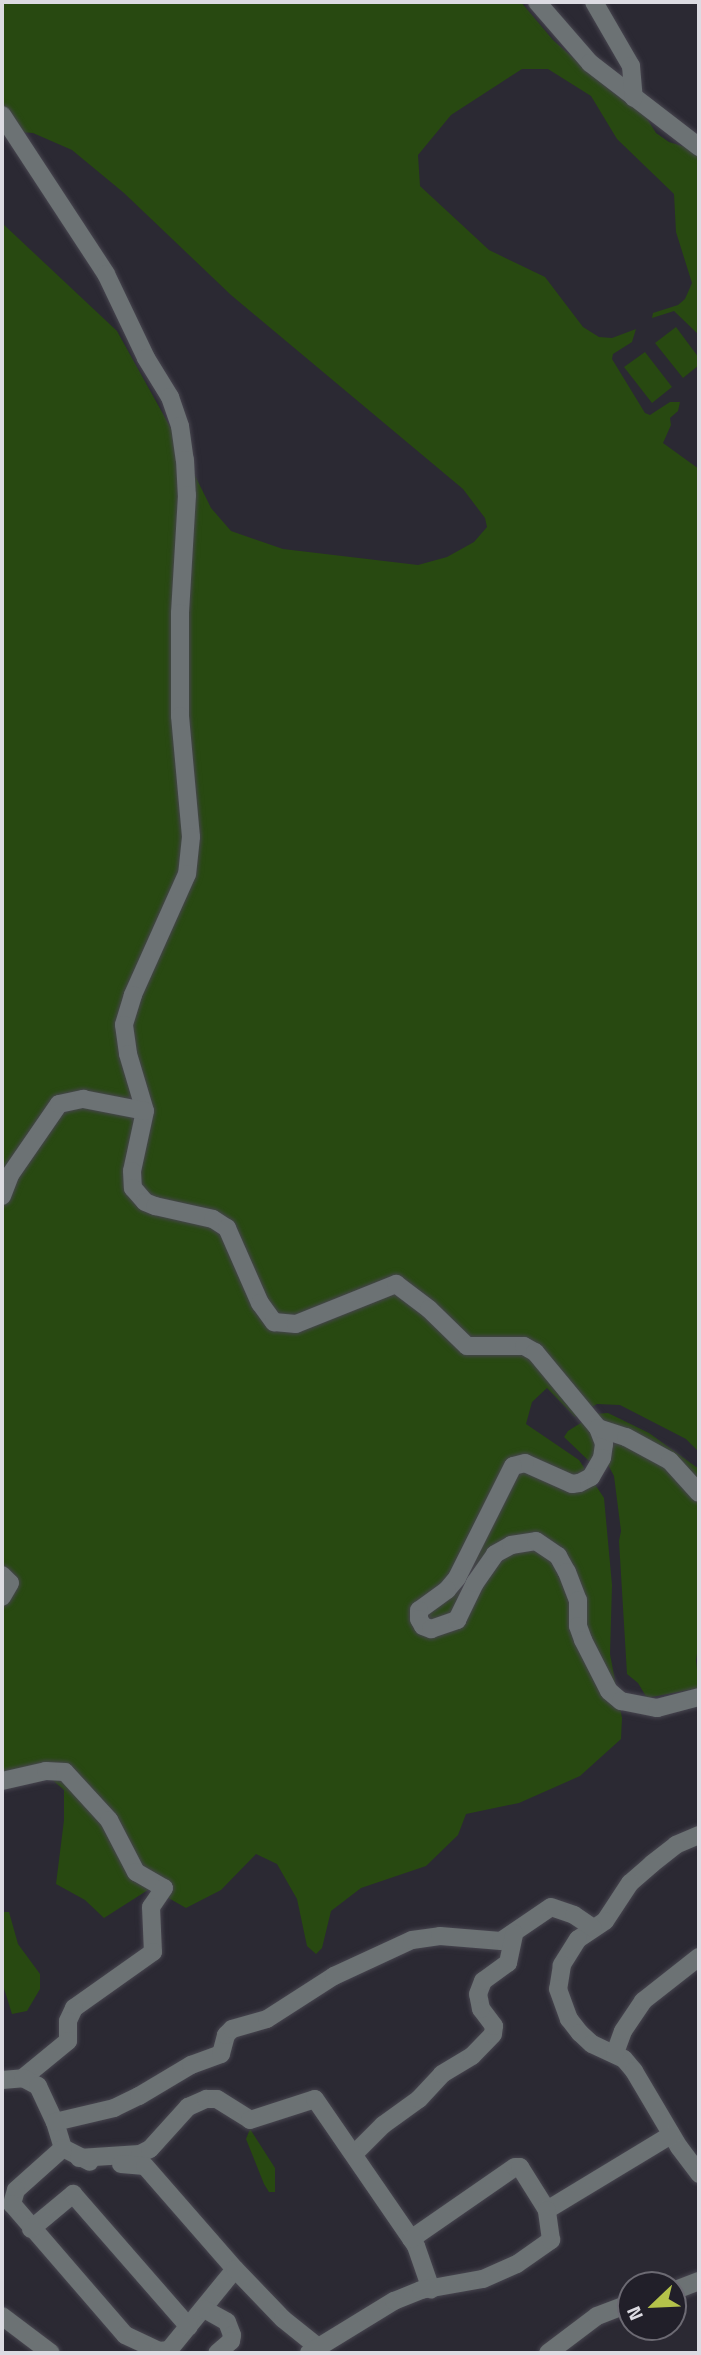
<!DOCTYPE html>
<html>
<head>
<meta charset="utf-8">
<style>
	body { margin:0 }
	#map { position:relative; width:701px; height:2355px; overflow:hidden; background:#2b2933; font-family:"Titillium Web",sans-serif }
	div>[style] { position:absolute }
	.green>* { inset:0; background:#284911 }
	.roads { filter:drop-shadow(0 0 2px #47454f) drop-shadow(0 0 2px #47454f) }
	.minor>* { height:18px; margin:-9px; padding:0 9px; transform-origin:9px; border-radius:9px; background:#6c7274 }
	span { translate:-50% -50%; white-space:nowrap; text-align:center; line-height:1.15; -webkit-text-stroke:5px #211f29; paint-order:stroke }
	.frame { position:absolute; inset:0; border:4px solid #dcdbe2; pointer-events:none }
	.north { position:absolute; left:617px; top:2271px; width:70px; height:70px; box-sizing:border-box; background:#211f29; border:2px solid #6c6a73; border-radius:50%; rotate:247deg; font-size:19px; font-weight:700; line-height:28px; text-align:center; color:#dcdbe2 }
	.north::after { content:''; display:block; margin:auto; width:24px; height:32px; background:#b4c24a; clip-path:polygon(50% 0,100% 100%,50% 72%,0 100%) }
</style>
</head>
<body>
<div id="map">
	<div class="green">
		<div style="clip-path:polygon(2px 2px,521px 2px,553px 40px,607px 88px,646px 117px,656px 133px,669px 142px,692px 149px,699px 157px,699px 335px,674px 311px,652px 318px,653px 313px,678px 305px,685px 299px,692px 283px,676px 232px,674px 194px,617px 139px,591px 96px,548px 69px,522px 69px,451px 115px,418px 155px,420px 186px,489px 250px,545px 277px,583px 327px,599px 337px,612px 338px,636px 329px,632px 342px,613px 354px,612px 359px,645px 413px,650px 415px,670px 402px,680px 402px,678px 411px,670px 418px,671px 425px,663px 443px,699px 469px,699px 1452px,686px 1439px,620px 1405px,597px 1404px,575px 1417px,547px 1388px,532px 1402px,526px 1424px,579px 1460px,604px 1498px,612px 1585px,610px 1654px,622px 1718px,621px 1739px,580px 1776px,519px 1803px,466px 1814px,458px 1835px,426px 1866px,361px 1888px,331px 1911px,322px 1948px,316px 1954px,307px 1946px,297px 1899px,277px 1864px,256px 1854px,221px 1890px,186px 1908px,151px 1888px,104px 1918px,85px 1900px,56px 1884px,64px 1820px,64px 1790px,50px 1778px,2px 1781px,2px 223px,117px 331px,178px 441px,211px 508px,231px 531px,283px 549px,418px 565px,447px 557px,474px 542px,487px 527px,485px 518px,463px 489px,231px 295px,124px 193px,72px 150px,33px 133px,2px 131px)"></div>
		<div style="clip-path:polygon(676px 327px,699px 358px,699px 365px,683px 378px,655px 343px)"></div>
		<div style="clip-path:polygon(645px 352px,672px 387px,652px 403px,624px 367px)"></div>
		<div style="clip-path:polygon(608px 1413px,649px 1433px,699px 1469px,699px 1640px,696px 1660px,699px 1688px,647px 1698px,638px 1683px,627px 1674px,619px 1541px,621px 1531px,614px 1476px,606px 1461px,589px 1461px,564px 1437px,568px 1431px,595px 1414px)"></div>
		<div style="clip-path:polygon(2px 1912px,9px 1912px,18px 1944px,40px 1974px,40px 1989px,27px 2011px,12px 2014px,2px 1982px)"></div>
		<div style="clip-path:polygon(250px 2129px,275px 2168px,275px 2192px,269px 2192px,264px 2184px,246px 2139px)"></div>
	</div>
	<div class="roads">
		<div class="minor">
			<div style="left:537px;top:2px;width:81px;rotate:49deg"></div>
			<div style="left:590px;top:63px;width:138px;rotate:37.6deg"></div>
			<div style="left:594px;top:2px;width:74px;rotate:60deg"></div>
			<div style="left:631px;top:66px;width:32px;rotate:85deg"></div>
			<div style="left:2px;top:115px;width:190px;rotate:56.8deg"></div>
			<div style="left:106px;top:274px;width:93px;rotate:64.5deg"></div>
			<div style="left:146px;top:358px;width:46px;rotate:58.4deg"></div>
			<div style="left:170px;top:397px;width:31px;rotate:71deg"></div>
			<div style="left:180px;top:426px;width:34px;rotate:82deg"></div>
			<div style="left:185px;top:460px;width:35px;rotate:87deg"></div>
			<div style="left:187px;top:495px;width:118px;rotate:93.4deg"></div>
			<div style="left:180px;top:613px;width:103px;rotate:90deg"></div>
			<div style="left:180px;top:716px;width:121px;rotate:84.8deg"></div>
			<div style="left:191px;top:837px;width:37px;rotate:96deg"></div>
			<div style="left:187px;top:874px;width:133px;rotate:114.1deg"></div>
			<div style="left:133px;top:995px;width:31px;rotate:107deg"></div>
			<div style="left:124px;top:1025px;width:29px;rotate:82deg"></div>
			<div style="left:128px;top:1054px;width:59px;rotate:73.4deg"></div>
			<div style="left:145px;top:1111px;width:61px;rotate:102.2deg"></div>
			<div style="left:132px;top:1171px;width:17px;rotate:87deg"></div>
			<div style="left:133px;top:1188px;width:18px;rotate:49deg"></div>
			<div style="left:145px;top:1202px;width:11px;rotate:22deg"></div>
			<div style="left:155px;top:1206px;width:59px;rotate:12.6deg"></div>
			<div style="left:213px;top:1219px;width:17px;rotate:33deg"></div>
			<div style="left:227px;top:1228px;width:82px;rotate:66.3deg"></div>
			<div style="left:260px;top:1303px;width:24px;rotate:54deg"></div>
			<div style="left:274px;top:1322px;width:22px;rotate:5deg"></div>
			<div style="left:296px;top:1324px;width:108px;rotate:-21.8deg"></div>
			<div style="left:396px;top:1284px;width:41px;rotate:37.1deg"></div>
			<div style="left:429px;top:1309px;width:53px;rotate:44.2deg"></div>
			<div style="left:467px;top:1346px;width:57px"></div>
			<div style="left:524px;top:1346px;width:13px;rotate:29deg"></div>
			<div style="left:535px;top:1352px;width:99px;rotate:50.3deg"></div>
			<div style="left:598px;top:1428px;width:17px;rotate:69deg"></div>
			<div style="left:604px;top:1444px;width:14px;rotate:98deg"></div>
			<div style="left:602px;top:1458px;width:22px;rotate:120deg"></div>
			<div style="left:591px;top:1477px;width:13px;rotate:153deg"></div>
			<div style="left:579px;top:1483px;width:7px;rotate:172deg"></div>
			<div style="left:572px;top:1484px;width:51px;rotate:-155.9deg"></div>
			<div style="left:525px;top:1463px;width:12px;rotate:166deg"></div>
			<div style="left:513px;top:1466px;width:125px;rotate:116.6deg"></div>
			<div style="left:457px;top:1578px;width:16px;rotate:130deg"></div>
			<div style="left:447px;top:1590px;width:34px;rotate:144deg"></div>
			<div style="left:419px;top:1610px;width:9px;rotate:90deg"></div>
			<div style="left:419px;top:1619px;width:8px;rotate:60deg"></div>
			<div style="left:423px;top:1626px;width:9px;rotate:21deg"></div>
			<div style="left:431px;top:1629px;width:28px;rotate:-19deg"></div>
			<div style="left:457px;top:1620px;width:41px;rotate:-64.1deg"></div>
			<div style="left:475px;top:1583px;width:35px;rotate:-55deg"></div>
			<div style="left:495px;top:1554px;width:18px;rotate:-29deg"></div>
			<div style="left:511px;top:1545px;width:25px;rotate:-9deg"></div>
			<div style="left:536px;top:1541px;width:27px;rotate:34deg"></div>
			<div style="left:558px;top:1556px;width:18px;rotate:61deg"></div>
			<div style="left:567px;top:1572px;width:30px;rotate:69deg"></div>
			<div style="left:578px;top:1600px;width:26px;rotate:90deg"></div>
			<div style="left:578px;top:1626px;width:15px;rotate:70deg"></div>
			<div style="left:583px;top:1640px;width:57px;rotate:63deg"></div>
			<div style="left:609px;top:1691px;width:16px;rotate:40deg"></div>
			<div style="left:621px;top:1701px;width:37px;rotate:11deg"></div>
			<div style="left:657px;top:1708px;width:43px;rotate:-14.7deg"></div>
			<div style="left:2px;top:1196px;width:22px;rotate:-69deg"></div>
			<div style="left:10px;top:1175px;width:86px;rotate:-55.4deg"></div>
			<div style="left:59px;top:1104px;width:25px;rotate:-12deg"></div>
			<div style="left:83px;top:1099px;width:63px;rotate:11deg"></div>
			<div style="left:598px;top:1428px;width:29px;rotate:18deg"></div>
			<div style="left:626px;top:1437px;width:50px;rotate:28.6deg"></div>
			<div style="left:670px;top:1461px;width:43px;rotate:47.8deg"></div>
			<div style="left:2px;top:1575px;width:11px;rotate:45deg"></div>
			<div style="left:10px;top:1583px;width:16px;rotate:120deg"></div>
			<div style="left:2px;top:1781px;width:45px;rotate:-12.8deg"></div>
			<div style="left:46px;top:1771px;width:19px;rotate:3deg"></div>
			<div style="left:65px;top:1772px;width:65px;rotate:47.5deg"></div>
			<div style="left:109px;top:1820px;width:59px;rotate:62.6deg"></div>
			<div style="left:136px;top:1872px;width:32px;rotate:30deg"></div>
			<div style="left:164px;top:1888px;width:23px;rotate:124deg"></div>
			<div style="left:151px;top:1907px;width:45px;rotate:87.5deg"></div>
			<div style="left:153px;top:1952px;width:97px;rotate:144.7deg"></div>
			<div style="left:74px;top:2008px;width:14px;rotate:115deg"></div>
			<div style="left:68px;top:2021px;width:20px;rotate:90deg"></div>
			<div style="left:68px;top:2041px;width:58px;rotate:140.6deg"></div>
			<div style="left:699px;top:1835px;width:25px;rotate:157deg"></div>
			<div style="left:676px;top:1845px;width:31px;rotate:142deg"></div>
			<div style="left:652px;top:1864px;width:29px;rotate:139deg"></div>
			<div style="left:630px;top:1883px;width:45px;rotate:123.3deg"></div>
			<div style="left:605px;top:1921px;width:32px;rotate:146deg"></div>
			<div style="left:578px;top:1939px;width:31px;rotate:122deg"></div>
			<div style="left:562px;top:1965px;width:24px;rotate:99deg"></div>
			<div style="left:558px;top:1989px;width:32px;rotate:70deg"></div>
			<div style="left:569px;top:2019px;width:18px;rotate:52deg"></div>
			<div style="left:580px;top:2033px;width:16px;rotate:43deg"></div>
			<div style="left:592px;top:2044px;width:35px;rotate:25deg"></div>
			<div style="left:624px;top:2059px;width:16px;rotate:50deg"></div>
			<div style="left:634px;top:2071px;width:88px;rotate:59.4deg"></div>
			<div style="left:679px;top:2147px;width:34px;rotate:53deg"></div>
			<div style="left:615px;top:2053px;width:23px;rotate:-70deg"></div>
			<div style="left:623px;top:2031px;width:36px;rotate:-56deg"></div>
			<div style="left:643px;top:2001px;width:71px;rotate:-38.2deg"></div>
			<div style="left:2px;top:2080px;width:21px;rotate:-5deg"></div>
			<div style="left:23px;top:2078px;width:17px;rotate:28deg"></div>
			<div style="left:38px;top:2086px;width:40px;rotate:65deg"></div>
			<div style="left:55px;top:2122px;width:27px;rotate:73deg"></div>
			<div style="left:63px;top:2148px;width:30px;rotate:27deg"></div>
			<div style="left:55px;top:2122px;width:61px;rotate:-13.3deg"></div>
			<div style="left:114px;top:2108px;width:28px;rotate:-26deg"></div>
			<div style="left:139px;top:2096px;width:61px;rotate:-30.8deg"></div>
			<div style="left:191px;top:2065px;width:32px;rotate:-20deg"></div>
			<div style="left:221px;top:2054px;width:20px;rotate:-75deg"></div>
			<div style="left:226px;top:2035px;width:8px;rotate:-45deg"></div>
			<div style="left:232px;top:2029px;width:36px;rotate:-16deg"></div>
			<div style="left:267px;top:2019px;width:80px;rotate:-32.7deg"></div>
			<div style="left:334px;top:1976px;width:86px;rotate:-24.8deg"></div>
			<div style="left:412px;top:1940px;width:28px;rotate:-8deg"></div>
			<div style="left:440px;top:1936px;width:61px;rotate:4.7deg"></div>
			<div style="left:501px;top:1941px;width:60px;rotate:-34.2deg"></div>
			<div style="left:551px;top:1907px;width:24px;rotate:19deg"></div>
			<div style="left:574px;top:1915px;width:23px;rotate:34deg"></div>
			<div style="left:63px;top:2148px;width:63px;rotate:138.2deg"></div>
			<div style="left:16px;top:2190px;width:15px;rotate:106deg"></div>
			<div style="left:12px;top:2204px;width:173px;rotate:49.2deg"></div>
			<div style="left:125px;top:2335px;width:38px;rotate:25deg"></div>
			<div style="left:159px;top:2351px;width:10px;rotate:-6deg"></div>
			<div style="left:169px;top:2350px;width:104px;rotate:-50.8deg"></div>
			<div style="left:354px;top:2154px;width:41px;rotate:-45deg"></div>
			<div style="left:383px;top:2125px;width:44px;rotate:-35.8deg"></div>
			<div style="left:419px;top:2099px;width:34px;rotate:-47deg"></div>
			<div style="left:442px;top:2074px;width:35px;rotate:-31deg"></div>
			<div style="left:472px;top:2056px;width:30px;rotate:-46deg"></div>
			<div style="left:493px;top:2034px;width:8px;rotate:-83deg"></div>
			<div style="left:494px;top:2026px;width:21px;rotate:-127deg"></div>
			<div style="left:481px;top:2009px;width:15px;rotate:-101deg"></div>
			<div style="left:478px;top:1994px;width:14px;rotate:-69deg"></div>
			<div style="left:483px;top:1981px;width:31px;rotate:-36deg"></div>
			<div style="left:508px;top:1963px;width:30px;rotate:-78deg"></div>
			<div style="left:79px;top:2158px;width:61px;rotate:-3.8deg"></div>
			<div style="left:140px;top:2154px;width:11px;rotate:-27deg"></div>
			<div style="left:150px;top:2149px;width:57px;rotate:-47.9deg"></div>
			<div style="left:188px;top:2107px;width:20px;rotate:-24deg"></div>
			<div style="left:206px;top:2099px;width:11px"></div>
			<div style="left:217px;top:2099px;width:39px;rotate:32deg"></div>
			<div style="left:250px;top:2120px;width:68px;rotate:-17.9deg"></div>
			<div style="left:315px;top:2099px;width:178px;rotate:55.5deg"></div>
			<div style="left:416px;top:2246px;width:46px;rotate:70.8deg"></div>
			<div style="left:121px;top:2164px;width:24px;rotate:5deg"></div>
			<div style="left:145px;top:2166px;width:137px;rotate:48.9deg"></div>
			<div style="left:235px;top:2269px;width:69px;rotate:46.2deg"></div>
			<div style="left:283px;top:2319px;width:45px;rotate:38.7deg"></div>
			<div style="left:31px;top:2229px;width:55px;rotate:-39.8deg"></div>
			<div style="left:73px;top:2194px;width:176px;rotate:48.9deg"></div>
			<div style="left:411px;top:2239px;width:126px;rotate:-34.7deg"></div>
			<div style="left:515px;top:2167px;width:5px"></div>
			<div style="left:520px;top:2167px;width:51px;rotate:57.9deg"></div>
			<div style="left:547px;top:2210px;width:145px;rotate:-31.2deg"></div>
			<div style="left:673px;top:2291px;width:28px;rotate:-21deg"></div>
			<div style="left:204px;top:2309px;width:26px;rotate:29deg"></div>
			<div style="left:227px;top:2322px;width:14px;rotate:69deg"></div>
			<div style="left:232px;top:2335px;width:6px;rotate:99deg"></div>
			<div style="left:231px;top:2341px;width:18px;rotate:139deg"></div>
			<div style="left:2px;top:2316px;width:61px;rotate:37.1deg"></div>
			<div style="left:309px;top:2353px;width:100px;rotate:-31.5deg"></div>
			<div style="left:394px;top:2301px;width:29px;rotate:-22deg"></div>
			<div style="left:421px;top:2290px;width:63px;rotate:-10.1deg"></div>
			<div style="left:483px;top:2279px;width:37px;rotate:-24deg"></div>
			<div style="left:517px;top:2264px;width:42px;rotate:-35.2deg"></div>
			<div style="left:551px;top:2240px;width:30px;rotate:-98deg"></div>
			<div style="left:548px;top:2353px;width:61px;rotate:-37.1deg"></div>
			<div style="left:597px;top:2316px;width:36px;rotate:-21deg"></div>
		</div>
	</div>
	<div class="frame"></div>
	<div class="north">N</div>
</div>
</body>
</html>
